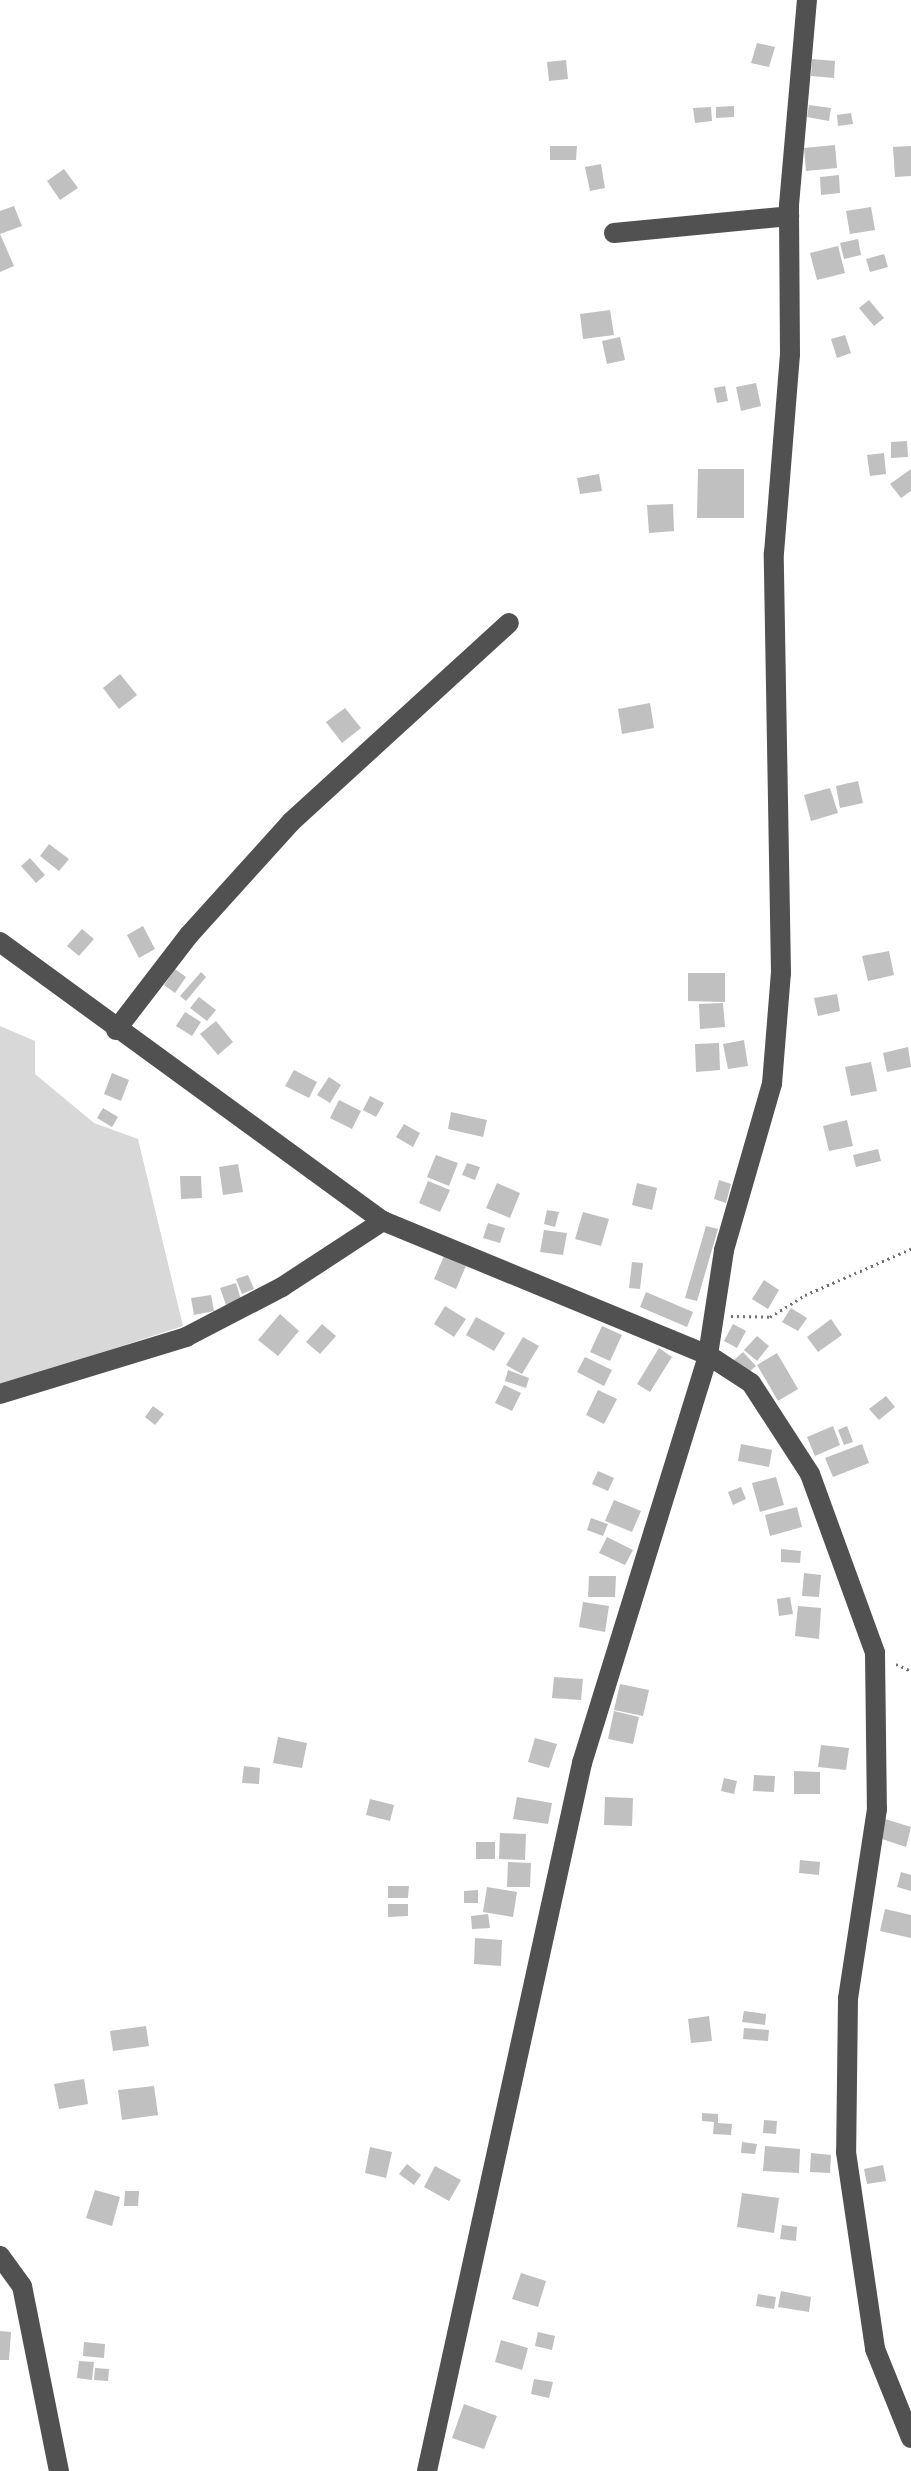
<!DOCTYPE html>
<html>
<head>
<meta charset="utf-8">
<style>
	body { margin:0 }
	#map { position:relative; width:911px; height:2471px; overflow:hidden; background:#fff; font-family:Commissioner,sans-serif }
	div>[style] { position:absolute }
	.green>* { inset:0; background:#d8d8d8 }
	.building>* { inset:0; background:#c0c0c0 }
	.path>* { height:3px; margin-top:-1.5px; transform-origin:0; background:repeating-linear-gradient(90deg,#737373 0 2px,transparent 0 6px) }
	.minor>* { height:20px; margin:-10px; padding:0 10px; transform-origin:10px; border-radius:10px; background:#515151 }
	span { translate:-50% -50%; white-space:nowrap; text-align:center; line-height:1.15; -webkit-text-stroke:6px #fff; paint-order:stroke }
</style>
</head>
<body>
<div id="map">
	<div class="green">
		<div style="clip-path:polygon(0 1026px,35px 1041px,35px 1074px,94px 1123px,138px 1139px,183px 1326px,0 1386px)"></div>
	</div>
	<div class="building">
		<div style="clip-path:polygon(757px 43px,775px 47px,769px 67px,751px 63px)"></div>
		<div style="clip-path:polygon(812px 59px,835px 61px,834px 78px,811px 76px)"></div>
		<div style="clip-path:polygon(566px 60px,568px 79px,549px 81px,547px 62px)"></div>
		<div style="clip-path:polygon(809px 105px,831px 108px,829px 121px,807px 117px)"></div>
		<div style="clip-path:polygon(734px 106px,734px 117px,716px 118px,716px 107px)"></div>
		<div style="clip-path:polygon(711px 107px,712px 121px,695px 123px,693px 108px)"></div>
		<div style="clip-path:polygon(851px 113px,853px 124px,838px 126px,837px 115px)"></div>
		<div style="clip-path:polygon(835px 145px,837px 168px,806px 171px,804px 148px)"></div>
		<div style="clip-path:polygon(550px 146px,577px 146px,576px 160px,550px 160px)"></div>
		<div style="clip-path:polygon(911px 146px,911px 176px,895px 177px,893px 147px)"></div>
		<div style="clip-path:polygon(601px 164px,605px 188px,590px 191px,585px 167px)"></div>
		<div style="clip-path:polygon(64px 169px,78px 188px,60px 200px,47px 181px)"></div>
		<div style="clip-path:polygon(839px 175px,840px 193px,821px 195px,820px 177px)"></div>
		<div style="clip-path:polygon(14px 206px,22px 226px,0 234px,14px 266px,0 272px,0 211px)"></div>
		<div style="clip-path:polygon(871px 207px,875px 230px,850px 234px,846px 211px)"></div>
		<div style="clip-path:polygon(858px 239px,861px 255px,844px 259px,840px 243px)"></div>
		<div style="clip-path:polygon(838px 246px,845px 273px,817px 280px,810px 253px)"></div>
		<div style="clip-path:polygon(884px 254px,888px 267px,870px 272px,866px 259px)"></div>
		<div style="clip-path:polygon(869px 300px,884px 318px,874px 326px,859px 308px)"></div>
		<div style="clip-path:polygon(610px 310px,614px 335px,583px 339px,580px 314px)"></div>
		<div style="clip-path:polygon(845px 335px,851px 353px,837px 358px,831px 339px)"></div>
		<div style="clip-path:polygon(620px 337px,625px 360px,607px 364px,602px 341px)"></div>
		<div style="clip-path:polygon(756px 383px,761px 406px,741px 411px,736px 387px)"></div>
		<div style="clip-path:polygon(725px 386px,728px 401px,717px 403px,714px 388px)"></div>
		<div style="clip-path:polygon(907px 441px,908px 457px,891px 458px,891px 442px)"></div>
		<div style="clip-path:polygon(884px 453px,886px 474px,870px 476px,867px 455px)"></div>
		<div style="clip-path:polygon(698px 469px,744px 469px,744px 518px,697px 518px)"></div>
		<div style="clip-path:polygon(911px 469px,911px 491px,901px 498px,890px 484px)"></div>
		<div style="clip-path:polygon(599px 474px,602px 491px,580px 494px,577px 478px)"></div>
		<div style="clip-path:polygon(673px 504px,674px 531px,649px 533px,647px 505px)"></div>
		<div style="clip-path:polygon(120px 674px,137px 695px,119px 709px,103px 688px)"></div>
		<div style="clip-path:polygon(650px 703px,654px 728px,622px 734px,618px 709px)"></div>
		<div style="clip-path:polygon(345px 708px,361px 728px,342px 743px,326px 722px)"></div>
		<div style="clip-path:polygon(858px 781px,863px 803px,840px 808px,836px 786px)"></div>
		<div style="clip-path:polygon(830px 788px,838px 813px,811px 821px,804px 795px)"></div>
		<div style="clip-path:polygon(49px 844px,69px 859px,59px 871px,40px 856px)"></div>
		<div style="clip-path:polygon(30px 858px,45px 875px,36px 883px,21px 866px)"></div>
		<div style="clip-path:polygon(143px 926px,155px 949px,139px 958px,127px 935px)"></div>
		<div style="clip-path:polygon(82px 929px,94px 939px,79px 956px,67px 946px)"></div>
		<div style="clip-path:polygon(889px 951px,894px 975px,868px 981px,862px 956px)"></div>
		<div style="clip-path:polygon(175px 969px,186px 977px,175px 993px,164px 985px)"></div>
		<div style="clip-path:polygon(201px 972px,206px 977px,186px 1001px,180px 996px)"></div>
		<div style="clip-path:polygon(688px 973px,725px 973px,725px 1002px,688px 1001px)"></div>
		<div style="clip-path:polygon(837px 994px,840px 1011px,818px 1016px,814px 998px)"></div>
		<div style="clip-path:polygon(199px 997px,216px 1010px,207px 1021px,190px 1008px)"></div>
		<div style="clip-path:polygon(723px 1003px,725px 1027px,700px 1029px,699px 1004px)"></div>
		<div style="clip-path:polygon(185px 1012px,201px 1022px,192px 1036px,176px 1026px)"></div>
		<div style="clip-path:polygon(216px 1021px,233px 1042px,218px 1055px,200px 1034px)"></div>
		<div style="clip-path:polygon(744px 1040px,748px 1066px,728px 1069px,723px 1044px)"></div>
		<div style="clip-path:polygon(719px 1043px,720px 1070px,696px 1072px,695px 1044px)"></div>
		<div style="clip-path:polygon(908px 1047px,911px 1067px,887px 1072px,883px 1053px)"></div>
		<div style="clip-path:polygon(871px 1062px,877px 1091px,851px 1096px,845px 1067px)"></div>
		<div style="clip-path:polygon(294px 1070px,317px 1082px,309px 1098px,285px 1086px)"></div>
		<div style="clip-path:polygon(112px 1073px,129px 1080px,121px 1101px,104px 1094px)"></div>
		<div style="clip-path:polygon(329px 1077px,341px 1085px,330px 1103px,317px 1095px)"></div>
		<div style="clip-path:polygon(370px 1096px,384px 1103px,376px 1117px,363px 1110px)"></div>
		<div style="clip-path:polygon(339px 1100px,361px 1111px,352px 1129px,330px 1118px)"></div>
		<div style="clip-path:polygon(103px 1108px,118px 1117px,112px 1127px,97px 1118px)"></div>
		<div style="clip-path:polygon(451px 1112px,487px 1120px,483px 1137px,448px 1129px)"></div>
		<div style="clip-path:polygon(847px 1120px,853px 1146px,829px 1151px,823px 1126px)"></div>
		<div style="clip-path:polygon(404px 1124px,420px 1133px,413px 1147px,396px 1137px)"></div>
		<div style="clip-path:polygon(878px 1149px,881px 1161px,856px 1167px,853px 1155px)"></div>
		<div style="clip-path:polygon(436px 1155px,458px 1163px,449px 1186px,427px 1177px)"></div>
		<div style="clip-path:polygon(467px 1163px,480px 1167px,475px 1180px,462px 1175px)"></div>
		<div style="clip-path:polygon(238px 1164px,243px 1192px,223px 1195px,219px 1167px)"></div>
		<div style="clip-path:polygon(180px 1176px,201px 1176px,202px 1198px,181px 1199px)"></div>
		<div style="clip-path:polygon(719px 1180px,731px 1184px,726px 1203px,714px 1199px)"></div>
		<div style="clip-path:polygon(428px 1181px,450px 1190px,440px 1212px,419px 1203px)"></div>
		<div style="clip-path:polygon(497px 1183px,520px 1193px,510px 1218px,486px 1208px)"></div>
		<div style="clip-path:polygon(637px 1183px,657px 1188px,652px 1210px,632px 1205px)"></div>
		<div style="clip-path:polygon(547px 1210px,559px 1212px,555px 1227px,544px 1224px)"></div>
		<div style="clip-path:polygon(583px 1212px,609px 1219px,601px 1246px,575px 1239px)"></div>
		<div style="clip-path:polygon(488px 1223px,505px 1228px,500px 1243px,483px 1238px)"></div>
		<div style="clip-path:polygon(706px 1226px,718px 1229px,697px 1301px,685px 1298px)"></div>
		<div style="clip-path:polygon(544px 1230px,567px 1233px,563px 1255px,540px 1252px)"></div>
		<div style="clip-path:polygon(444px 1256px,466px 1266px,456px 1289px,434px 1279px)"></div>
		<div style="clip-path:polygon(632px 1262px,643px 1263px,640px 1289px,629px 1288px)"></div>
		<div style="clip-path:polygon(248px 1275px,254px 1289px,242px 1294px,236px 1279px)"></div>
		<div style="clip-path:polygon(764px 1280px,779px 1290px,768px 1309px,752px 1299px)"></div>
		<div style="clip-path:polygon(236px 1283px,241px 1300px,226px 1305px,220px 1288px)"></div>
		<div style="clip-path:polygon(646px 1292px,693px 1312px,687px 1327px,640px 1307px)"></div>
		<div style="clip-path:polygon(211px 1295px,214px 1311px,194px 1315px,191px 1298px)"></div>
		<div style="clip-path:polygon(445px 1306px,466px 1319px,454px 1337px,434px 1324px)"></div>
		<div style="clip-path:polygon(791px 1308px,807px 1318px,798px 1331px,782px 1322px)"></div>
		<div style="clip-path:polygon(280px 1314px,299px 1331px,278px 1356px,258px 1340px)"></div>
		<div style="clip-path:polygon(476px 1317px,505px 1333px,494px 1351px,466px 1335px)"></div>
		<div style="clip-path:polygon(831px 1319px,842px 1335px,818px 1352px,807px 1337px)"></div>
		<div style="clip-path:polygon(322px 1324px,336px 1336px,320px 1354px,306px 1342px)"></div>
		<div style="clip-path:polygon(733px 1324px,746px 1331px,737px 1348px,724px 1341px)"></div>
		<div style="clip-path:polygon(602px 1326px,622px 1335px,610px 1361px,590px 1352px)"></div>
		<div style="clip-path:polygon(757px 1336px,769px 1346px,757px 1361px,744px 1350px)"></div>
		<div style="clip-path:polygon(523px 1337px,539px 1346px,522px 1374px,506px 1365px)"></div>
		<div style="clip-path:polygon(659px 1348px,672px 1357px,650px 1392px,637px 1384px)"></div>
		<div style="clip-path:polygon(743px 1352px,756px 1366px,747px 1374px,734px 1360px)"></div>
		<div style="clip-path:polygon(777px 1353px,798px 1389px,778px 1401px,757px 1365px)"></div>
		<div style="clip-path:polygon(585px 1357px,612px 1370px,604px 1386px,577px 1372px)"></div>
		<div style="clip-path:polygon(508px 1370px,529px 1378px,526px 1388px,505px 1381px)"></div>
		<div style="clip-path:polygon(504px 1385px,521px 1393px,512px 1411px,495px 1403px)"></div>
		<div style="clip-path:polygon(598px 1390px,617px 1399px,604px 1424px,586px 1415px)"></div>
		<div style="clip-path:polygon(886px 1396px,895px 1407px,879px 1420px,869px 1409px)"></div>
		<div style="clip-path:polygon(153px 1406px,164px 1414px,155px 1425px,145px 1417px)"></div>
		<div style="clip-path:polygon(833px 1426px,840px 1445px,815px 1456px,807px 1437px)"></div>
		<div style="clip-path:polygon(847px 1426px,853px 1442px,844px 1445px,838px 1430px)"></div>
		<div style="clip-path:polygon(741px 1444px,772px 1450px,769px 1467px,738px 1461px)"></div>
		<div style="clip-path:polygon(862px 1444px,869px 1463px,833px 1477px,825px 1458px)"></div>
		<div style="clip-path:polygon(598px 1471px,614px 1478px,608px 1491px,592px 1484px)"></div>
		<div style="clip-path:polygon(776px 1477px,784px 1505px,760px 1512px,752px 1483px)"></div>
		<div style="clip-path:polygon(741px 1487px,746px 1499px,733px 1505px,728px 1492px)"></div>
		<div style="clip-path:polygon(614px 1500px,641px 1511px,632px 1532px,605px 1521px)"></div>
		<div style="clip-path:polygon(797px 1507px,802px 1527px,770px 1536px,765px 1515px)"></div>
		<div style="clip-path:polygon(591px 1518px,608px 1524px,603px 1536px,587px 1530px)"></div>
		<div style="clip-path:polygon(607px 1537px,633px 1550px,625px 1565px,599px 1553px)"></div>
		<div style="clip-path:polygon(781px 1549px,801px 1551px,800px 1563px,781px 1562px)"></div>
		<div style="clip-path:polygon(804px 1573px,821px 1575px,819px 1597px,802px 1596px)"></div>
		<div style="clip-path:polygon(589px 1576px,616px 1576px,615px 1597px,588px 1597px)"></div>
		<div style="clip-path:polygon(790px 1597px,793px 1614px,779px 1616px,777px 1599px)"></div>
		<div style="clip-path:polygon(583px 1602px,609px 1606px,605px 1632px,579px 1627px)"></div>
		<div style="clip-path:polygon(798px 1606px,821px 1608px,819px 1639px,795px 1636px)"></div>
		<div style="clip-path:polygon(554px 1677px,583px 1679px,581px 1700px,552px 1698px)"></div>
		<div style="clip-path:polygon(620px 1684px,649px 1690px,643px 1716px,614px 1710px)"></div>
		<div style="clip-path:polygon(614px 1711px,639px 1717px,633px 1744px,608px 1739px)"></div>
		<div style="clip-path:polygon(278px 1737px,307px 1743px,302px 1768px,273px 1763px)"></div>
		<div style="clip-path:polygon(535px 1738px,557px 1744px,549px 1768px,528px 1762px)"></div>
		<div style="clip-path:polygon(821px 1745px,849px 1748px,846px 1770px,818px 1767px)"></div>
		<div style="clip-path:polygon(244px 1766px,260px 1768px,259px 1784px,242px 1783px)"></div>
		<div style="clip-path:polygon(794px 1771px,820px 1772px,820px 1794px,794px 1794px)"></div>
		<div style="clip-path:polygon(754px 1775px,775px 1776px,774px 1792px,753px 1791px)"></div>
		<div style="clip-path:polygon(724px 1778px,737px 1781px,734px 1794px,721px 1791px)"></div>
		<div style="clip-path:polygon(517px 1797px,552px 1803px,548px 1824px,513px 1819px)"></div>
		<div style="clip-path:polygon(605px 1797px,633px 1798px,632px 1826px,604px 1825px)"></div>
		<div style="clip-path:polygon(370px 1799px,394px 1805px,390px 1821px,366px 1815px)"></div>
		<div style="clip-path:polygon(885px 1819px,911px 1827px,906px 1847px,879px 1838px)"></div>
		<div style="clip-path:polygon(500px 1833px,526px 1834px,525px 1860px,499px 1859px)"></div>
		<div style="clip-path:polygon(476px 1842px,495px 1842px,495px 1859px,476px 1859px)"></div>
		<div style="clip-path:polygon(800px 1860px,820px 1862px,819px 1875px,799px 1873px)"></div>
		<div style="clip-path:polygon(508px 1862px,531px 1863px,530px 1887px,507px 1887px)"></div>
		<div style="clip-path:polygon(901px 1872px,911px 1875px,911px 1891px,897px 1887px)"></div>
		<div style="clip-path:polygon(388px 1886px,409px 1886px,408px 1898px,388px 1898px)"></div>
		<div style="clip-path:polygon(487px 1887px,517px 1892px,513px 1917px,483px 1912px)"></div>
		<div style="clip-path:polygon(478px 1890px,478px 1903px,464px 1903px,464px 1891px)"></div>
		<div style="clip-path:polygon(388px 1904px,408px 1904px,408px 1916px,388px 1917px)"></div>
		<div style="clip-path:polygon(885px 1909px,911px 1915px,911px 1938px,880px 1931px)"></div>
		<div style="clip-path:polygon(488px 1914px,490px 1928px,472px 1929px,471px 1916px)"></div>
		<div style="clip-path:polygon(475px 1938px,502px 1940px,501px 1966px,474px 1964px)"></div>
		<div style="clip-path:polygon(744px 2011px,766px 2014px,765px 2025px,742px 2022px)"></div>
		<div style="clip-path:polygon(709px 2016px,712px 2041px,691px 2043px,688px 2019px)"></div>
		<div style="clip-path:polygon(146px 2026px,149px 2046px,113px 2051px,110px 2031px)"></div>
		<div style="clip-path:polygon(744px 2028px,769px 2030px,768px 2041px,743px 2039px)"></div>
		<div style="clip-path:polygon(84px 2079px,88px 2104px,59px 2109px,54px 2084px)"></div>
		<div style="clip-path:polygon(154px 2086px,158px 2115px,122px 2120px,118px 2090px)"></div>
		<div style="clip-path:polygon(702px 2113px,718px 2114px,718px 2123px,732px 2124px,731px 2135px,713px 2134px,714px 2122px,702px 2121px)"></div>
		<div style="clip-path:polygon(764px 2120px,777px 2121px,776px 2134px,763px 2133px)"></div>
		<div style="clip-path:polygon(742px 2142px,757px 2144px,755px 2154px,741px 2153px)"></div>
		<div style="clip-path:polygon(765px 2146px,800px 2149px,799px 2173px,763px 2171px)"></div>
		<div style="clip-path:polygon(370px 2147px,392px 2152px,386px 2178px,365px 2173px)"></div>
		<div style="clip-path:polygon(811px 2153px,831px 2155px,830px 2173px,810px 2172px)"></div>
		<div style="clip-path:polygon(407px 2164px,421px 2175px,414px 2185px,399px 2174px)"></div>
		<div style="clip-path:polygon(883px 2165px,886px 2181px,867px 2184px,864px 2169px)"></div>
		<div style="clip-path:polygon(435px 2166px,461px 2180px,449px 2201px,424px 2187px)"></div>
		<div style="clip-path:polygon(95px 2190px,120px 2197px,112px 2226px,86px 2218px)"></div>
		<div style="clip-path:polygon(125px 2191px,139px 2191px,138px 2206px,124px 2206px)"></div>
		<div style="clip-path:polygon(742px 2193px,779px 2198px,774px 2233px,737px 2227px)"></div>
		<div style="clip-path:polygon(782px 2225px,797px 2227px,796px 2241px,780px 2239px)"></div>
		<div style="clip-path:polygon(521px 2273px,546px 2281px,538px 2307px,512px 2299px)"></div>
		<div style="clip-path:polygon(781px 2291px,811px 2297px,809px 2312px,778px 2307px)"></div>
		<div style="clip-path:polygon(758px 2294px,776px 2297px,774px 2309px,756px 2306px)"></div>
		<div style="clip-path:polygon(0 2331px,11px 2332px,9px 2360px,0 2360px)"></div>
		<div style="clip-path:polygon(538px 2332px,555px 2336px,552px 2350px,535px 2346px)"></div>
		<div style="clip-path:polygon(501px 2340px,528px 2348px,522px 2370px,495px 2362px)"></div>
		<div style="clip-path:polygon(84px 2342px,105px 2344px,104px 2358px,83px 2356px)"></div>
		<div style="clip-path:polygon(79px 2361px,94px 2362px,92px 2380px,77px 2378px)"></div>
		<div style="clip-path:polygon(95px 2368px,109px 2369px,108px 2381px,94px 2380px)"></div>
		<div style="clip-path:polygon(534px 2379px,553px 2382px,549px 2398px,531px 2394px)"></div>
		<div style="clip-path:polygon(464px 2404px,497px 2416px,484px 2449px,452px 2438px)"></div>
	</div>
	<div class="path">
		<div style="left:731px;top:1316px;width:39px;rotate:1deg"></div>
		<div style="left:770px;top:1317px;width:41px;rotate:-32.2deg"></div>
		<div style="left:805px;top:1295px;width:116px;rotate:-23.5deg"></div>
		<div style="left:896px;top:1664px;width:17px;rotate:25deg"></div>
	</div>
	<div class="minor">
		<div style="left:614px;top:233px;width:176px;rotate:-5.5deg"></div>
		<div style="left:0;top:942px;width:474px;rotate:36.1deg"></div>
		<div style="left:383px;top:1221px;width:352px;rotate:22.4deg"></div>
		<div style="left:708px;top:1355px;width:51px;rotate:33.1deg"></div>
		<div style="left:751px;top:1383px;width:108px;rotate:57deg"></div>
		<div style="left:810px;top:1474px;width:190px;rotate:70deg"></div>
		<div style="left:875px;top:1653px;width:156px;rotate:89.3deg"></div>
		<div style="left:877px;top:1809px;width:192px;rotate:98.7deg"></div>
		<div style="left:848px;top:1999px;width:153px;rotate:90.7deg"></div>
		<div style="left:846px;top:2152px;width:199px;rotate:81.6deg"></div>
		<div style="left:875px;top:2349px;width:96px;rotate:68deg"></div>
		<div style="left:116px;top:1030px;width:120px;rotate:-52.5deg"></div>
		<div style="left:189px;top:935px;width:152px;rotate:-47.9deg"></div>
		<div style="left:291px;top:822px;width:295px;rotate:-42.4deg"></div>
		<div style="left:0;top:1394px;width:195px;rotate:-17deg"></div>
		<div style="left:186px;top:1337px;width:108px;rotate:-27.5deg"></div>
		<div style="left:282px;top:1287px;width:121px;rotate:-33.2deg"></div>
		<div style="left:0;top:2256px;width:37px;rotate:54deg"></div>
		<div style="left:22px;top:2286px;width:189px;rotate:78.7deg"></div>
		<div style="left:427px;top:2471px;width:725px;rotate:-77.65deg"></div>
		<div style="left:582px;top:1763px;width:427px;rotate:-72.8deg"></div>
		<div style="left:708px;top:1355px;width:106px;rotate:-81.3deg"></div>
		<div style="left:724px;top:1250px;width:173px;rotate:-73.9deg"></div>
		<div style="left:772px;top:1084px;width:111px;rotate:-85.4deg"></div>
		<div style="left:781px;top:973px;width:420px;rotate:-91deg"></div>
		<div style="left:774px;top:553px;width:200px;rotate:-85.4deg"></div>
		<div style="left:790px;top:354px;width:149px;rotate:-90.4deg"></div>
		<div style="left:789px;top:205px;width:206px;rotate:-85deg"></div>
	</div>
</div>
</body>
</html>
